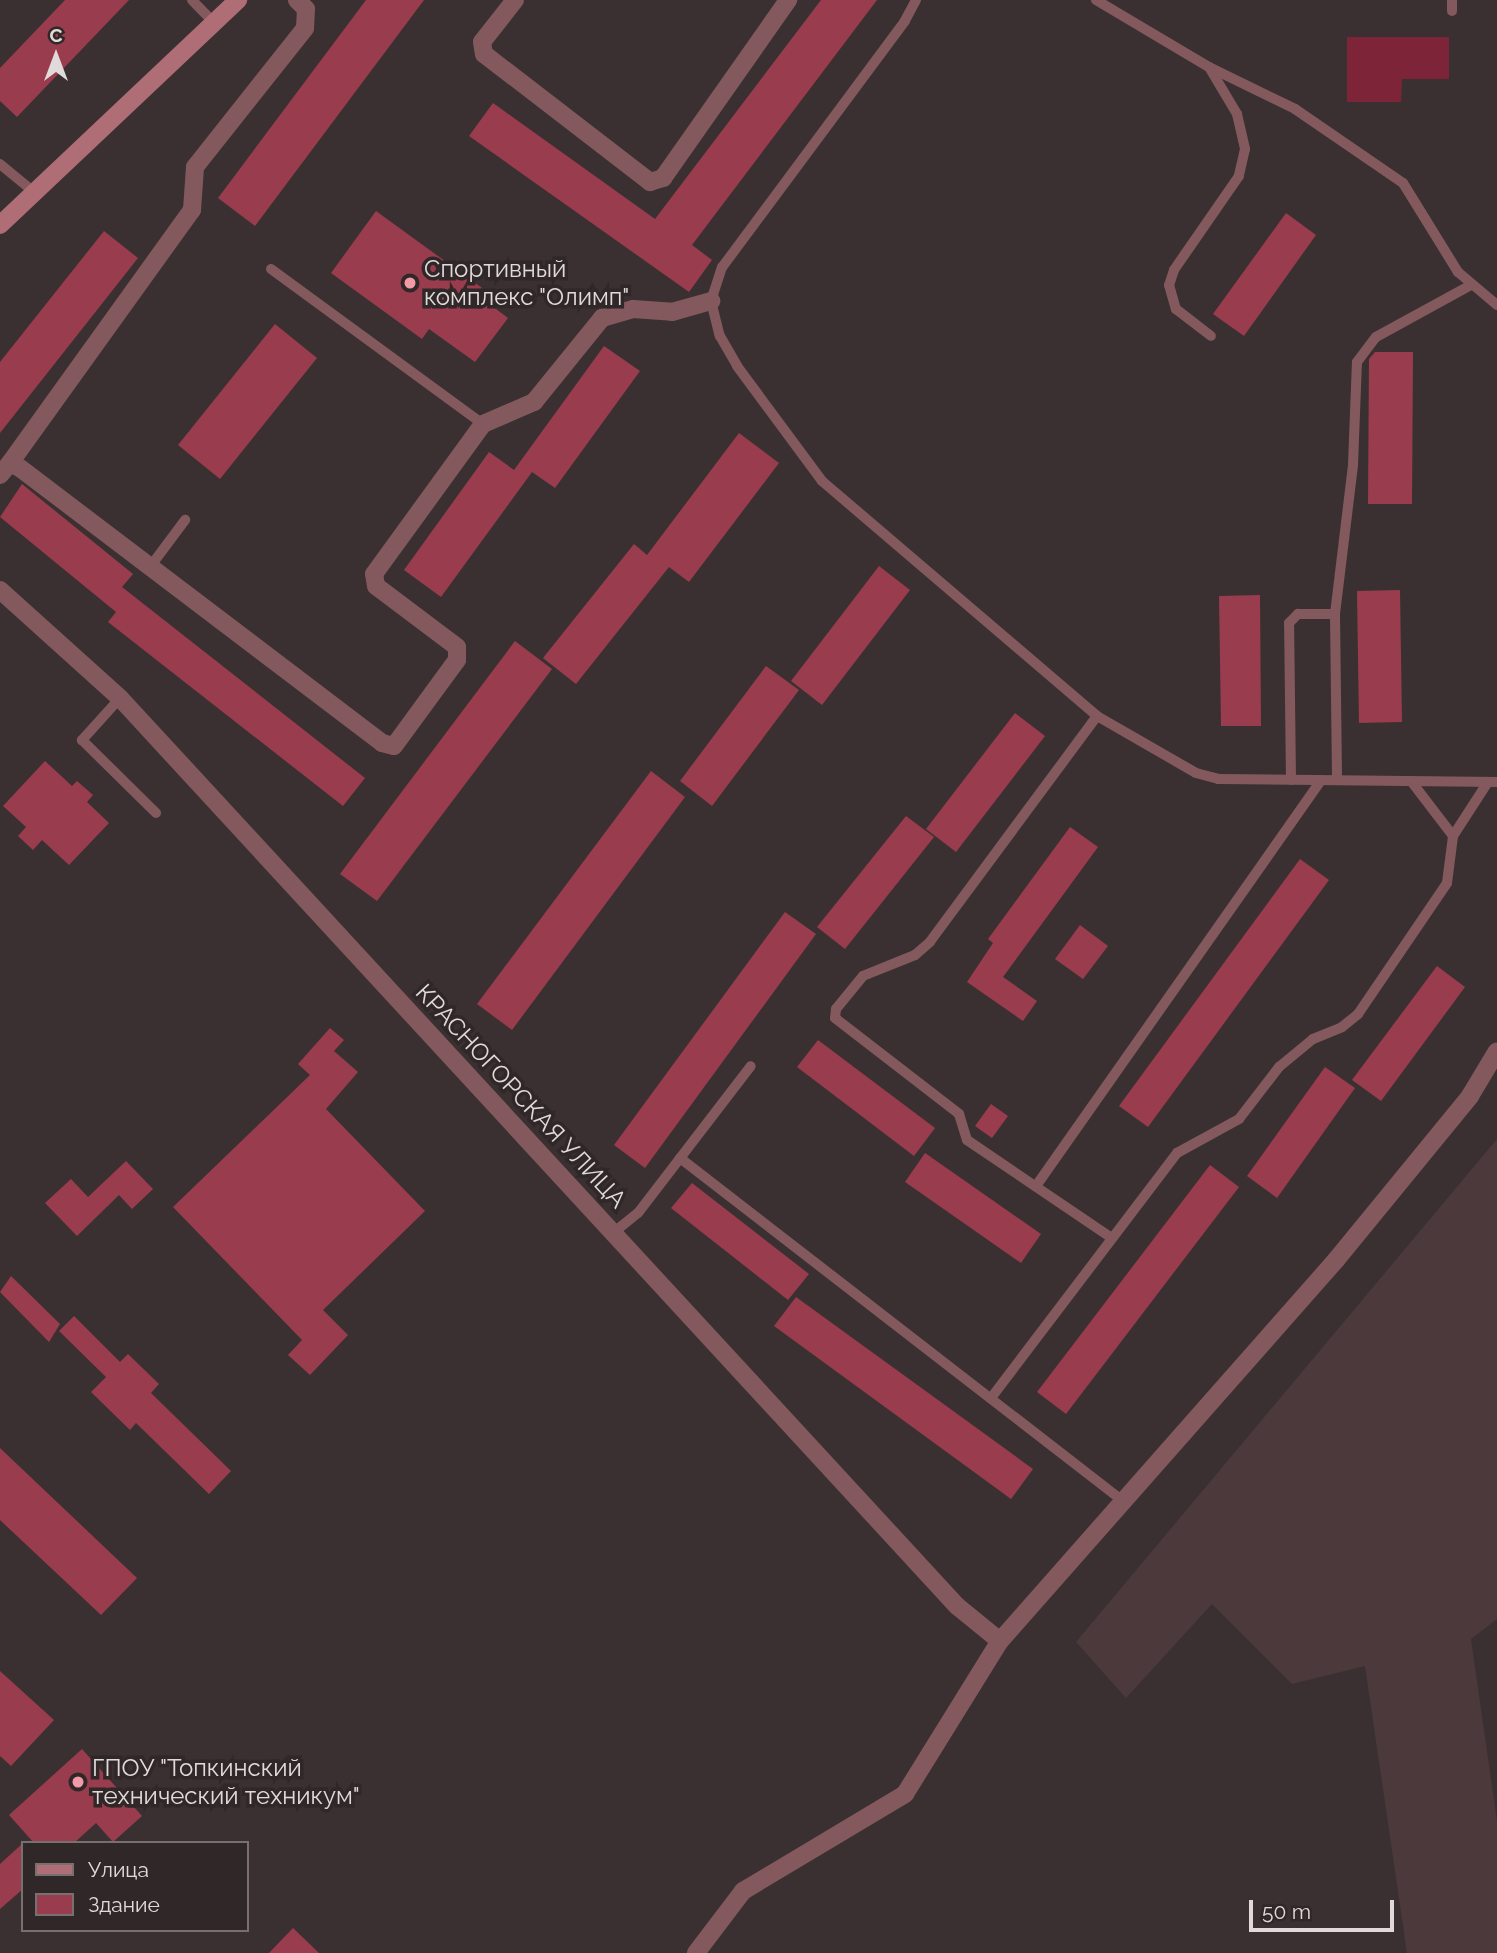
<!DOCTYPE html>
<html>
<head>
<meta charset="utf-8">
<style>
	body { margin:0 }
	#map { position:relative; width:1497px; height:1953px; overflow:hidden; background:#3b3031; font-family:Raleway,sans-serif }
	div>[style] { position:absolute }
	.built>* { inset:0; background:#4b393b }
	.green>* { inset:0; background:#7e2438 }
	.building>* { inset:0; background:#993c4d }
	.lane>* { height:10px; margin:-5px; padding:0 5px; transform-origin:5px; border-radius:5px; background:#84595e }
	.street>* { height:18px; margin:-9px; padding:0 9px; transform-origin:9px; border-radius:9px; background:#84595e }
	.secondary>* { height:18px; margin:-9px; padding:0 9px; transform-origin:9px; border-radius:9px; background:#af6d75 }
	.dots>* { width:19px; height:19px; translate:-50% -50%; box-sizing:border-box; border:4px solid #302728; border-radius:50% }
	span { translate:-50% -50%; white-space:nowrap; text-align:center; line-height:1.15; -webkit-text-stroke:7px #302728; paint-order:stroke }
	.poi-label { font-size:24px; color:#e1dadb }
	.left { translate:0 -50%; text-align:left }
	.street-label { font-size:24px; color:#e1dadb }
	.legend { position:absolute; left:21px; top:1841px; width:228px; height:91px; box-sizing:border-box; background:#302728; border:2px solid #776f70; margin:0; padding:9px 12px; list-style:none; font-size:21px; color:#e1dadb }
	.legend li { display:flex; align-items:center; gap:14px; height:35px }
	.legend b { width:35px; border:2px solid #776f70 }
	.north { position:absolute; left:21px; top:21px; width:70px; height:70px; -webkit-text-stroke:5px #302728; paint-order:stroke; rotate:0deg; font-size:19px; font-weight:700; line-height:28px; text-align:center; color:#e1dadb }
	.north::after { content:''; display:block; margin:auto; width:24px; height:32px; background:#e1dadb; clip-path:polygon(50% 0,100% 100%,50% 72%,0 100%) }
	.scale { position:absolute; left:1249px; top:1900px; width:145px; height:32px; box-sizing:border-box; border:4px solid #e1dadb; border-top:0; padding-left:9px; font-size:21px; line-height:24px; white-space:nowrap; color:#e1dadb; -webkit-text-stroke:5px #302728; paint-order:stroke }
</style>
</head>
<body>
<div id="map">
	<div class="built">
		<div style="clip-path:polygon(1497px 1139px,1497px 1619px,1471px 1639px,1497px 1821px,1497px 1953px,1407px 1953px,1365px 1666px,1292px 1684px,1212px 1604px,1126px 1698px,1076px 1642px)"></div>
	</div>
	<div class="green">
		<div style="clip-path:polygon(1347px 37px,1449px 37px,1449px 79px,1402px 79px,1401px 102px,1347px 102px)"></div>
	</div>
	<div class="building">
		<div style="clip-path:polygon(65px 0,129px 0,17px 117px,0 101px,0 68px)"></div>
		<div style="clip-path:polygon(366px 0,424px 0,255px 226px,218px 198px)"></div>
		<div style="clip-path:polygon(821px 0,877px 0,692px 245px,712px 260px,689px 292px,469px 136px,493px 103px,655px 219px)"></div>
		<div style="clip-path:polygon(376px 211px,489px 293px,484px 300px,508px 318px,475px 362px,429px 329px,422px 339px,331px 273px)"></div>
		<div style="clip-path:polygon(1286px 213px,1316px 235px,1244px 336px,1213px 314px)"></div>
		<div style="clip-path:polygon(104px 231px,138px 258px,0 433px,0 362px)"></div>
		<div style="clip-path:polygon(275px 324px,317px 358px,220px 479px,178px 445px)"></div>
		<div style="clip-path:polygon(604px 346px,640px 371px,555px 488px,532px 472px,441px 597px,404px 570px,489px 452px,514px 470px)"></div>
		<div style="clip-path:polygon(1375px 352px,1413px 352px,1412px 504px,1368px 504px,1369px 359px)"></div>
		<div style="clip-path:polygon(739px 433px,779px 463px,689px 582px,669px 567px,576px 684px,543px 658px,634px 544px,647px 555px)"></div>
		<div style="clip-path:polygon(22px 484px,133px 574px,122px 587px,365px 778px,343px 806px,108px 622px,116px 612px,0 517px)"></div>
		<div style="clip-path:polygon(879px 566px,910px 590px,822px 705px,791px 681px)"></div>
		<div style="clip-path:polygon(1400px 590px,1402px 722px,1359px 723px,1357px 591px)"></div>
		<div style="clip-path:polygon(1260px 595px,1261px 726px,1221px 726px,1219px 596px)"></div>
		<div style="clip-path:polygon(515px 641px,552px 669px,377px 901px,340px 874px)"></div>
		<div style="clip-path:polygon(766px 666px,799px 690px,712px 806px,680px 781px)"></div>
		<div style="clip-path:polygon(1015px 713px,1045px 736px,956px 852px,926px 829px)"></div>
		<div style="clip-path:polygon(45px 761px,72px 786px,77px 781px,93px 795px,87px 802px,109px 823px,69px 865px,42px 840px,33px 850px,18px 836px,26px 827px,3px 806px)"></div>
		<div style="clip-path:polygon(651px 771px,685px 797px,512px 1030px,477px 1004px)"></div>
		<div style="clip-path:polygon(906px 816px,934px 837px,845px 949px,817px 927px)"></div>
		<div style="clip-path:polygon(1070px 827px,1098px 847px,1003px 977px,1037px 1001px,1023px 1021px,967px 982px,993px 943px,988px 939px)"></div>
		<div style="clip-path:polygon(1300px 859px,1329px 880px,1148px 1127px,1119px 1106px)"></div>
		<div style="clip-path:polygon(785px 912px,816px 934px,645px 1168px,614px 1145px)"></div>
		<div style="clip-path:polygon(1080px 925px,1108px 946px,1083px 979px,1055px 959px)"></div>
		<div style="clip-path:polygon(1437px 966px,1465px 987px,1381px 1101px,1352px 1080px)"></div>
		<div style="clip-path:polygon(330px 1028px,344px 1040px,334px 1051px,358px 1072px,326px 1109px,425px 1211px,323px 1310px,348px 1335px,310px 1375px,288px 1355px,302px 1340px,173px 1207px,310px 1075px,298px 1064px)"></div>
		<div style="clip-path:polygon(818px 1040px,935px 1128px,914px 1156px,797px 1067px)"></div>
		<div style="clip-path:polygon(1325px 1067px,1355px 1088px,1277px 1198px,1247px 1176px)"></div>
		<div style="clip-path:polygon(991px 1104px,1008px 1116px,992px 1138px,975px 1126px)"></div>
		<div style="clip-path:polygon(925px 1153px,1041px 1234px,1021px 1263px,905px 1182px)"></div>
		<div style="clip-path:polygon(126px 1161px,153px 1189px,132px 1209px,119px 1195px,77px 1236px,45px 1203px,71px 1179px,88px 1197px)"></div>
		<div style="clip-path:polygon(1210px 1165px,1239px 1187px,1066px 1414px,1037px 1392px)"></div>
		<div style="clip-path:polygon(692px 1183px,809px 1274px,788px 1300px,671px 1208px)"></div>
		<div style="clip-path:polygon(11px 1276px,60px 1324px,49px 1342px,0 1292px)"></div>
		<div style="clip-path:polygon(796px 1297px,1033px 1469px,1011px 1499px,774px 1326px)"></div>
		<div style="clip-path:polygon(74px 1316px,120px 1362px,128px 1354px,159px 1384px,151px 1393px,231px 1471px,209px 1494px,136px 1423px,130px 1430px,91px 1392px,106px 1377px,59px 1331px)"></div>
		<div style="clip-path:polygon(0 1448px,137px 1578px,101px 1615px,0 1520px)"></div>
		<div style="clip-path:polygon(0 1671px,54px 1720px,11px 1766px,0 1756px)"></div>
		<div style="clip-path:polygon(82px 1749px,142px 1816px,113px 1842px,96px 1823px,74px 1843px,34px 1843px,9px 1815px)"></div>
		<div style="clip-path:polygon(23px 1843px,23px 1889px,0 1909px,0 1864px)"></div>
		<div style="clip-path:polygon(293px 1928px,319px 1953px,269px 1953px)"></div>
	</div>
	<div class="lane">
		<div style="left:192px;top:0;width:32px;rotate:46deg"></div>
		<div style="left:916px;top:0;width:24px;rotate:118deg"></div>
		<div style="left:905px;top:21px;width:307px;rotate:126.6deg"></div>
		<div style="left:722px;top:267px;width:36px;rotate:108deg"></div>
		<div style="left:711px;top:301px;width:36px;rotate:76deg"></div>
		<div style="left:720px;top:336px;width:34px;rotate:60deg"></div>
		<div style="left:737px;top:366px;width:143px;rotate:53.5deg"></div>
		<div style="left:822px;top:481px;width:362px;rotate:40.5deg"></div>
		<div style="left:1097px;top:716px;width:114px;rotate:29.9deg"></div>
		<div style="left:1196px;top:773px;width:23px;rotate:15deg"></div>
		<div style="left:1218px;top:779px;width:279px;rotate:0.6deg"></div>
		<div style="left:1096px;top:0;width:131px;rotate:30.7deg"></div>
		<div style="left:1209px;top:67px;width:96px;rotate:26deg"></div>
		<div style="left:1295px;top:109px;width:131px;rotate:34.4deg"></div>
		<div style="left:1403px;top:183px;width:105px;rotate:58.3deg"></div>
		<div style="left:1458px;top:272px;width:51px;rotate:40.2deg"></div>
		<div style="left:1452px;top:0;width:11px;rotate:90deg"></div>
		<div style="left:1209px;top:67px;width:55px;rotate:59.2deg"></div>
		<div style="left:1237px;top:114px;width:36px;rotate:77deg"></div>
		<div style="left:1245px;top:149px;width:28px;rotate:103deg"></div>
		<div style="left:1239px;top:176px;width:114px;rotate:124.7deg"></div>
		<div style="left:1174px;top:270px;width:16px;rotate:108deg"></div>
		<div style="left:1169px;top:285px;width:25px;rotate:74deg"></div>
		<div style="left:1176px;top:309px;width:44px;rotate:37.6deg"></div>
		<div style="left:0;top:164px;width:44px;rotate:39.5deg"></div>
		<div style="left:271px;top:269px;width:263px;rotate:36.2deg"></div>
		<div style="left:150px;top:567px;width:59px;rotate:-53.3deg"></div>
		<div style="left:1335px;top:614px;width:150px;rotate:-83.1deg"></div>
		<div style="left:1353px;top:465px;width:103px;rotate:-87.8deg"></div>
		<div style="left:1357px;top:362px;width:31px;rotate:-53deg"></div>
		<div style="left:1376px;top:337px;width:108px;rotate:-28.7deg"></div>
		<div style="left:120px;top:698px;width:57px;rotate:132.1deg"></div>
		<div style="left:82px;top:740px;width:104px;rotate:44.6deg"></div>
		<div style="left:1097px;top:716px;width:281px;rotate:126.5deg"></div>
		<div style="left:930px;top:942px;width:20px;rotate:139deg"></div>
		<div style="left:915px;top:955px;width:56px;rotate:158deg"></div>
		<div style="left:863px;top:976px;width:43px;rotate:129.3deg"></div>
		<div style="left:836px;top:1009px;width:9px;rotate:96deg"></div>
		<div style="left:835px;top:1018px;width:157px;rotate:37.7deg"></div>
		<div style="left:959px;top:1114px;width:27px;rotate:73deg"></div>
		<div style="left:967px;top:1140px;width:175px;rotate:34.1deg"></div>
		<div style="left:1291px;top:780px;width:157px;rotate:-90.7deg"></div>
		<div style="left:1289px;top:623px;width:13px;rotate:-45deg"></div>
		<div style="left:1298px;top:614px;width:37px"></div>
		<div style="left:1335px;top:614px;width:166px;rotate:89.3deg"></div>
		<div style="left:1411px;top:781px;width:69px;rotate:52.6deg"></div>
		<div style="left:680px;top:1158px;width:560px;rotate:37.75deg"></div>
		<div style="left:1036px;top:1186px;width:496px;rotate:-54.9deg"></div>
		<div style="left:613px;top:1233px;width:32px;rotate:-39deg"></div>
		<div style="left:638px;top:1213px;width:185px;rotate:-52.5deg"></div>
		<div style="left:991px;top:1398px;width:308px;rotate:-52.8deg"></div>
		<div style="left:1177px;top:1153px;width:71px;rotate:-28.7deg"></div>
		<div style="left:1239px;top:1119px;width:66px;rotate:-52.4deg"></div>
		<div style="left:1279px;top:1067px;width:44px;rotate:-39.5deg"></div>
		<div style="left:1313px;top:1039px;width:31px;rotate:-22deg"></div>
		<div style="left:1342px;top:1027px;width:21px;rotate:-39deg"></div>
		<div style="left:1358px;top:1014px;width:158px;rotate:-55.8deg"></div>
		<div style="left:1447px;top:883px;width:47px;rotate:-82.7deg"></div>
		<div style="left:1453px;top:836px;width:64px;rotate:-57.1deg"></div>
	</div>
	<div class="street">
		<div style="left:515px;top:0;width:53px;rotate:128.2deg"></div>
		<div style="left:482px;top:42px;width:12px;rotate:81deg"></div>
		<div style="left:484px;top:54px;width:210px;rotate:37.6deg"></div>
		<div style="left:650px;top:182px;width:14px;rotate:-17deg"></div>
		<div style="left:663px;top:178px;width:218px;rotate:-54.9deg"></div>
		<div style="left:10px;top:463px;width:312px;rotate:-54.3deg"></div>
		<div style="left:192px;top:210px;width:43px;rotate:-86deg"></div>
		<div style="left:195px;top:167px;width:177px;rotate:-51.6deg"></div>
		<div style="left:305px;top:28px;width:19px;rotate:-87deg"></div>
		<div style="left:306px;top:9px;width:13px;rotate:-135deg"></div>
		<div style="left:0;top:475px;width:16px;rotate:-50deg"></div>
		<div style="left:10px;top:463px;width:11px;rotate:27deg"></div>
		<div style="left:20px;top:468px;width:455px;rotate:37.2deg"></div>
		<div style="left:382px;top:743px;width:12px;rotate:14deg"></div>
		<div style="left:394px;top:746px;width:107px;rotate:-53.8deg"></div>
		<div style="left:457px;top:660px;width:13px;rotate:-90deg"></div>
		<div style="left:457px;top:647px;width:101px;rotate:-143deg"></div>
		<div style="left:376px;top:586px;width:12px;rotate:-99deg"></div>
		<div style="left:374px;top:574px;width:185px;rotate:-54deg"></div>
		<div style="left:483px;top:424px;width:56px;rotate:-23.3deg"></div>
		<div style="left:534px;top:402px;width:108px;rotate:-51deg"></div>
		<div style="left:602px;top:318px;width:32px;rotate:-16deg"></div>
		<div style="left:633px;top:309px;width:39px;rotate:4deg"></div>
		<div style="left:672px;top:312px;width:41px;rotate:-15.8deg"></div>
		<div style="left:0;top:590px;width:161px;rotate:42deg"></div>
		<div style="left:120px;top:698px;width:1235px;rotate:47.33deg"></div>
		<div style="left:957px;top:1606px;width:55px;rotate:39.1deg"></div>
		<div style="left:696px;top:1953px;width:78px;rotate:-52.8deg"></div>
		<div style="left:743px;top:1891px;width:189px;rotate:-30.9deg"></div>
		<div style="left:905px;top:1794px;width:180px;rotate:-58.2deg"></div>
		<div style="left:1000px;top:1641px;width:508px;rotate:-48.59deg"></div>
		<div style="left:1336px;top:1260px;width:212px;rotate:-50.7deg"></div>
		<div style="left:1470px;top:1096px;width:52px;rotate:-59deg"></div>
	</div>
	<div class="secondary">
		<div style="left:0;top:225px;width:328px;rotate:-43.4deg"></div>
	</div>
	<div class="dots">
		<div style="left:410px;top:283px;background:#f49aa6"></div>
		<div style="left:78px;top:1782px;background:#f49aa6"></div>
	</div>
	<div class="poi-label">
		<span class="left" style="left:424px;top:283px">Спортивный<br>комплекс "Олимп"</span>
		<span class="left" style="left:92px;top:1782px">ГПОУ "Топкинский<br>технический техникум"</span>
	</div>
	<div class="street-label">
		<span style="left:521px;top:1096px;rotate:47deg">КРАСНОГОРСКАЯ УЛИЦА</span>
	</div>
	<ul class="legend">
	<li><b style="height:9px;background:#af6d75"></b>Улица</li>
	<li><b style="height:19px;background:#993c4d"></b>Здание</li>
	</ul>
	<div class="north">С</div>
	<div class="scale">50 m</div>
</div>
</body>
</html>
